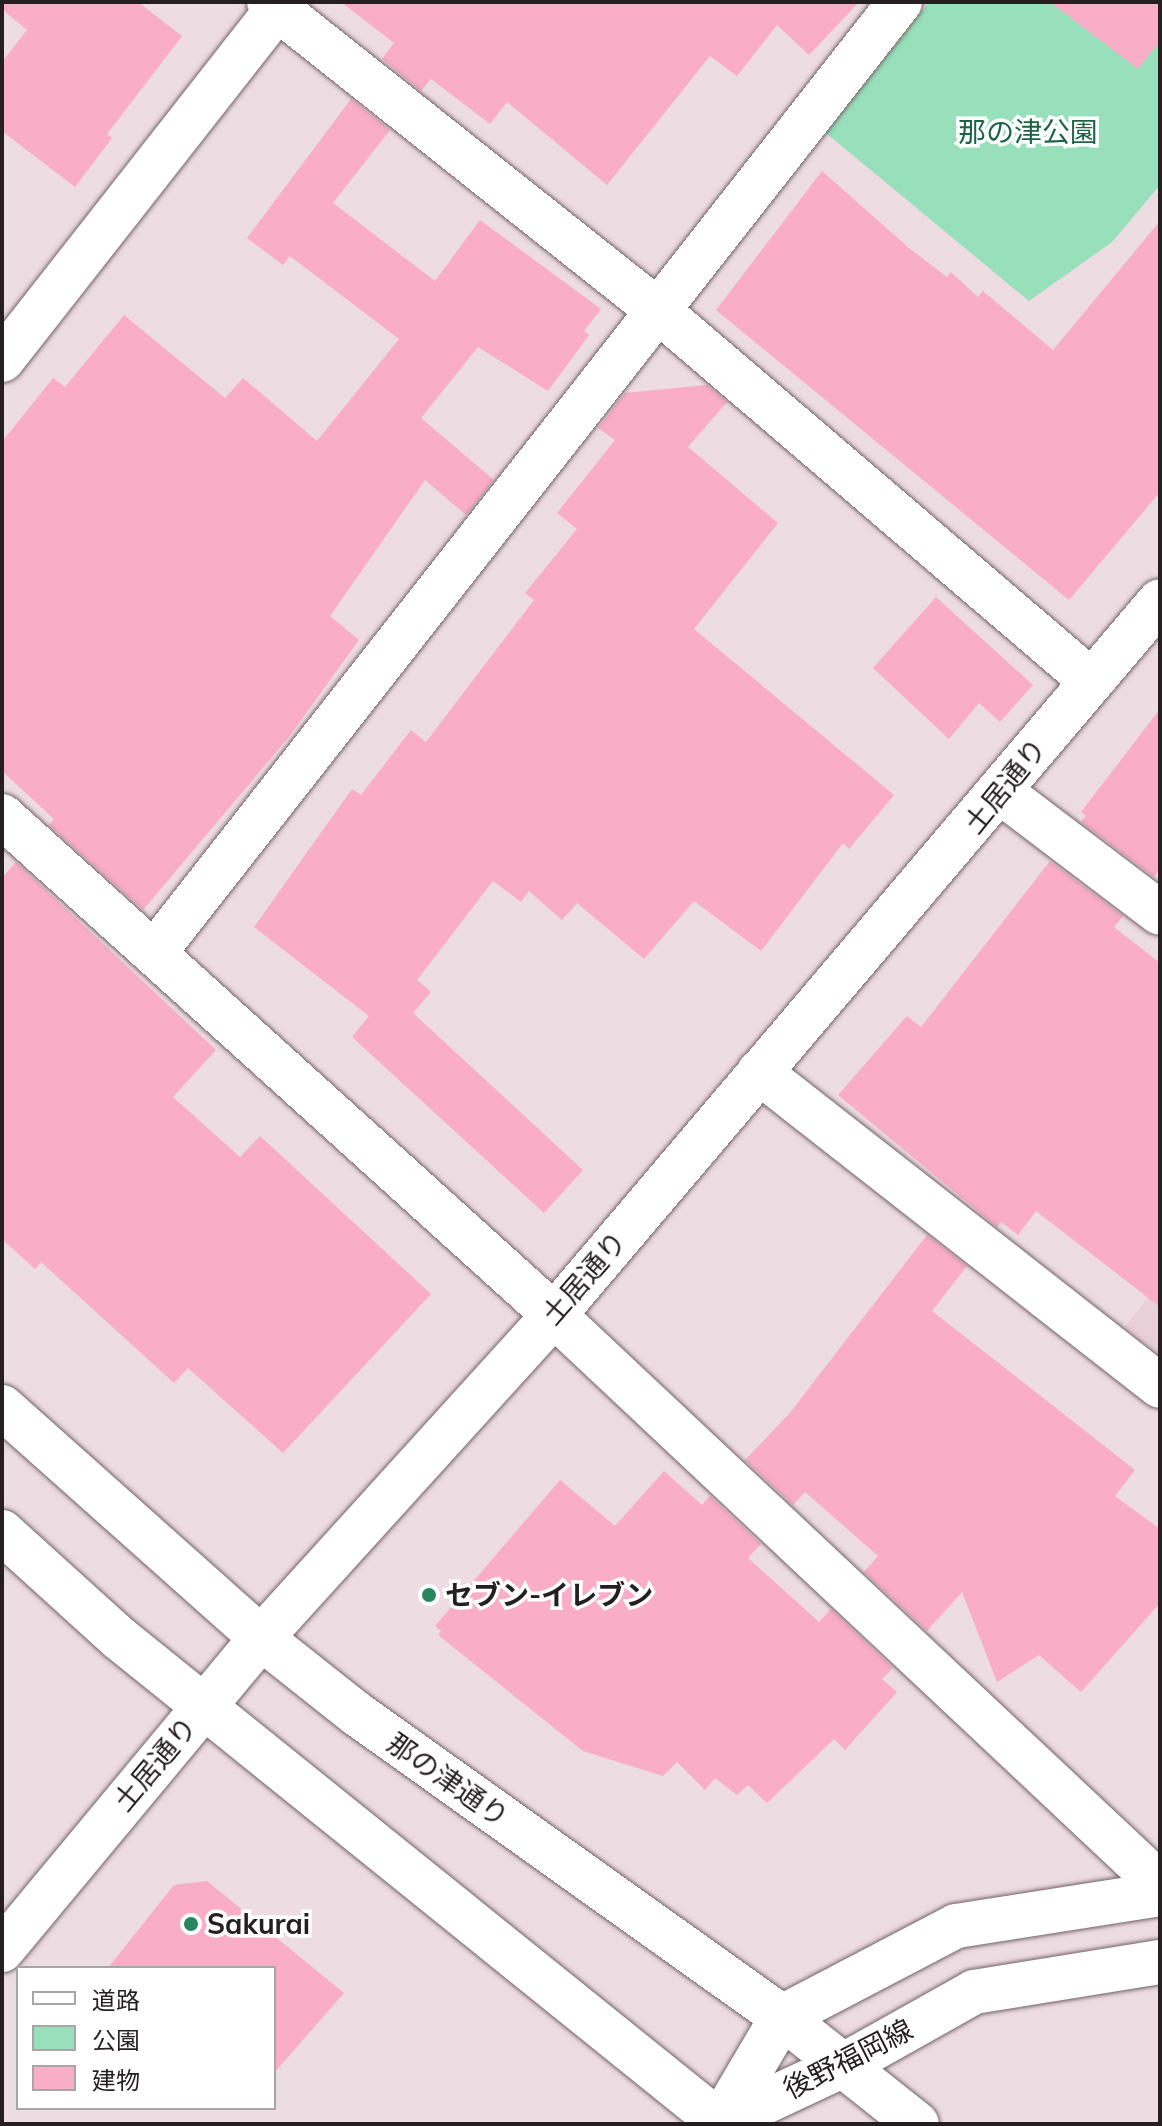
<!DOCTYPE html>
<html>
<head>
<meta charset="utf-8">
<style>
	body { margin:0 }
	#map { position:relative; width:1162px; height:2126px; overflow:hidden; background:#eddce1; font-family:Mulish,"Noto Sans JP",sans-serif }
	div>[style] { position:absolute }
	.built>* { inset:0; background:#e9cfd7 }
	.green>* { inset:0; background:#97e0bb }
	.building>* { inset:0; background:#f9adc6 }
	.roads { filter:drop-shadow(0 0 2px #726368) drop-shadow(0 0 2px #726368) }
	.street>* { height:44px; margin:-22px; padding:0 22px; transform-origin:22px; border-radius:22px; background:#fff }
	.secondary>* { height:44px; margin:-22px; padding:0 22px; transform-origin:22px; border-radius:22px; background:#fff }
	.dots>* { width:22px; height:22px; translate:-50% -50%; box-sizing:border-box; border:4px solid #fff; border-radius:50% }
	span { translate:-50% -50%; white-space:nowrap; text-align:center; line-height:1.15; -webkit-text-stroke:7px #fff; paint-order:stroke }
	.park-label { font-size:28px; color:#1b6546 }
	.street-label { font-size:28px; color:#251f21 }
	.poi-label { font-size:28px; color:#251f21; font-weight:700 }
	.left { translate:0 -50%; text-align:left }
	.frame { position:absolute; inset:0; border:4px solid #251f21; pointer-events:none }
	.legend { position:absolute; left:16px; top:1966px; width:260px; height:144px; box-sizing:border-box; background:#fff; border:2px solid #a8a5a6; margin:0; padding:10px 14px; list-style:none; font-size:24px; color:#251f21 }
	.legend li { display:flex; align-items:center; gap:16px; height:40px }
	.legend b { width:40px; border:2px solid #a8a5a6 }
</style>
</head>
<body>
<div id="map">
	<div class="built">
		<div style="clip-path:polygon(1160px 1282px,1160px 1354px,1125px 1327px)"></div>
	</div>
	<div class="green">
		<div style="clip-path:polygon(929px 2px,1082px 2px,1160px 27px,1160px 185px,1112px 242px,1029px 301px,826px 133px)"></div>
	</div>
	<div class="building">
		<div style="clip-path:polygon(2px 2px,138px 2px,182px 36px,107px 134px,112px 138px,75px 187px,2px 131px,2px 62px,27px 30px,2px 9px)"></div>
		<div style="clip-path:polygon(341px 2px,859px 2px,809px 55px,777px 25px,737px 76px,710px 56px,607px 185px,507px 102px,490px 124px,431px 79px,421px 91px,382px 59px,394px 43px)"></div>
		<div style="clip-path:polygon(1050px 2px,1160px 2px,1160px 41px,1138px 69px)"></div>
		<div style="clip-path:polygon(351px 99px,390px 130px,333px 203px,435px 281px,480px 220px,601px 309px,584px 331px,589px 335px,548px 391px,478px 347px,421px 418px,494px 480px,466px 515px,425px 480px,330px 616px,359px 640px,288px 738px,143px 910px,49px 825px,54px 819px,2px 771px,2px 442px,53px 378px,65px 387px,124px 315px,225px 398px,243px 378px,317px 441px,399px 339px,290px 256px,283px 265px,247px 238px)"></div>
		<div style="clip-path:polygon(822px 171px,909px 248px,947px 277px,951px 272px,978px 297px,983px 291px,1053px 350px,1160px 221px,1160px 492px,1069px 600px,716px 310px)"></div>
		<div style="clip-path:polygon(707px 385px,727px 402px,688px 447px,778px 523px,694px 629px,894px 795px,849px 849px,843px 843px,761px 951px,694px 901px,644px 959px,577px 903px,562px 920px,529px 891px,521px 902px,493px 881px,417px 980px,431px 992px,413px 1013px,583px 1170px,544px 1213px,352px 1037px,369px 1016px,254px 927px,352px 789px,361px 795px,411px 730px,426px 742px,534px 600px,525px 593px,577px 529px,557px 513px,615px 440px,598px 428px,625px 393px)"></div>
		<div style="clip-path:polygon(936px 597px,1033px 685px,1000px 722px,979px 703px,949px 739px,873px 668px)"></div>
		<div style="clip-path:polygon(1160px 709px,1160px 869px,1154px 877px,1081px 822px,1086px 816px,1081px 812px)"></div>
		<div style="clip-path:polygon(1050px 861px,1123px 916px,1114px 927px,1160px 963px,1160px 1307px,1036px 1211px,1018px 1235px,1001px 1222px,997px 1227px,838px 1095px,907px 1016px,921px 1027px)"></div>
		<div style="clip-path:polygon(16px 862px,216px 1050px,173px 1097px,240px 1157px,260px 1136px,431px 1294px,283px 1453px,188px 1368px,174px 1383px,41px 1262px,35px 1269px,2px 1239px,2px 878px)"></div>
		<div style="clip-path:polygon(927px 1235px,967px 1266px,932px 1311px,1135px 1470px,1115px 1496px,1160px 1529px,1160px 1603px,1081px 1692px,1039px 1655px,997px 1682px,962px 1592px,927px 1631px,864px 1572px,878px 1556px,805px 1492px,793px 1505px,745px 1460px,789px 1414px)"></div>
		<div style="clip-path:polygon(664px 1471px,702px 1505px,710px 1496px,761px 1544px,748px 1558px,819px 1622px,831px 1609px,893px 1668px,882px 1679px,897px 1692px,845px 1750px,834px 1739px,767px 1803px,748px 1785px,737px 1795px,715px 1778px,705px 1790px,677px 1762px,663px 1776px,583px 1751px,438px 1635px,441px 1631px,435px 1626px,560px 1480px,615px 1526px)"></div>
		<div style="clip-path:polygon(207px 1881px,344px 1993px,274px 2073px,274px 1968px,108px 1968px,174px 1885px)"></div>
	</div>
	<div class="roads">
		<div class="street">
			<div style="left:269px;top:2px;width:500px;rotate:38.43deg"></div>
			<div style="left:661px;top:313px;width:563px;rotate:40.54deg"></div>
			<div style="left:1002px;top:793px;width:198px;rotate:37.2deg"></div>
			<div style="left:2px;top:816px;width:744px;rotate:42.11deg"></div>
			<div style="left:554px;top:1315px;width:831px;rotate:43.2deg"></div>
			<div style="left:154px;top:953px;width:1209px;rotate:-51.89deg"></div>
			<div style="left:759px;top:1072px;width:509px;rotate:38.06deg"></div>
		</div>
		<div class="secondary">
			<div style="left:2px;top:360px;width:455px;rotate:-51.9deg"></div>
			<div style="left:2px;top:1407px;width:347px;rotate:41.7deg"></div>
			<div style="left:261px;top:1638px;width:122px;rotate:38.4deg"></div>
			<div style="left:357px;top:1714px;width:522px;rotate:35.49deg"></div>
			<div style="left:782px;top:2017px;width:172px;rotate:38.4deg"></div>
			<div style="left:2px;top:1532px;width:158px;rotate:42.2deg"></div>
			<div style="left:119px;top:1638px;width:774px;rotate:38.87deg"></div>
			<div style="left:2px;top:1950px;width:405px;rotate:-50.3deg"></div>
			<div style="left:261px;top:1638px;width:436px;rotate:-47.8deg"></div>
			<div style="left:554px;top:1315px;width:936px;rotate:-49.68deg"></div>
			<div style="left:720px;top:2123px;width:137px;rotate:-25.1deg"></div>
			<div style="left:844px;top:2065px;width:149px;rotate:-29.3deg"></div>
			<div style="left:974px;top:1992px;width:188px;rotate:-9.2deg"></div>
			<div style="left:719px;top:2124px;width:124px;rotate:-59.5deg"></div>
			<div style="left:782px;top:2017px;width:196px;rotate:-27.6deg"></div>
			<div style="left:956px;top:1926px;width:206px;rotate:-8.9deg"></div>
		</div>
	</div>
	<div class="dots">
		<div style="left:429px;top:1595px;background:#27865e"></div>
		<div style="left:191px;top:1924px;background:#27865e"></div>
	</div>
	<div class="park-label">
		<span style="left:1028px;top:132px">那の津公園</span>
	</div>
	<div class="street-label">
		<span style="left:1005px;top:786px;rotate:-51deg">土居通り</span>
		<span style="left:584px;top:1278px;rotate:-49deg">土居通り</span>
		<span style="left:155px;top:1764px;rotate:-50deg">土居通り</span>
		<span style="left:448px;top:1780px;rotate:35deg">那の津通り</span>
		<span style="left:848px;top:2059px;rotate:-27deg">後野福岡線</span>
	</div>
	<div class="poi-label">
		<span class="left" style="left:445px;top:1595px">セブン-イレブン</span>
		<span class="left" style="left:207px;top:1924px">Sakurai</span>
	</div>
	<div class="frame"></div>
	<ul class="legend">
	<li><b style="height:10px;background:#fff"></b>道路</li>
	<li><b style="height:22px;background:#97e0bb"></b>公園</li>
	<li><b style="height:22px;background:#f9adc6"></b>建物</li>
	</ul>
</div>
</body>
</html>
